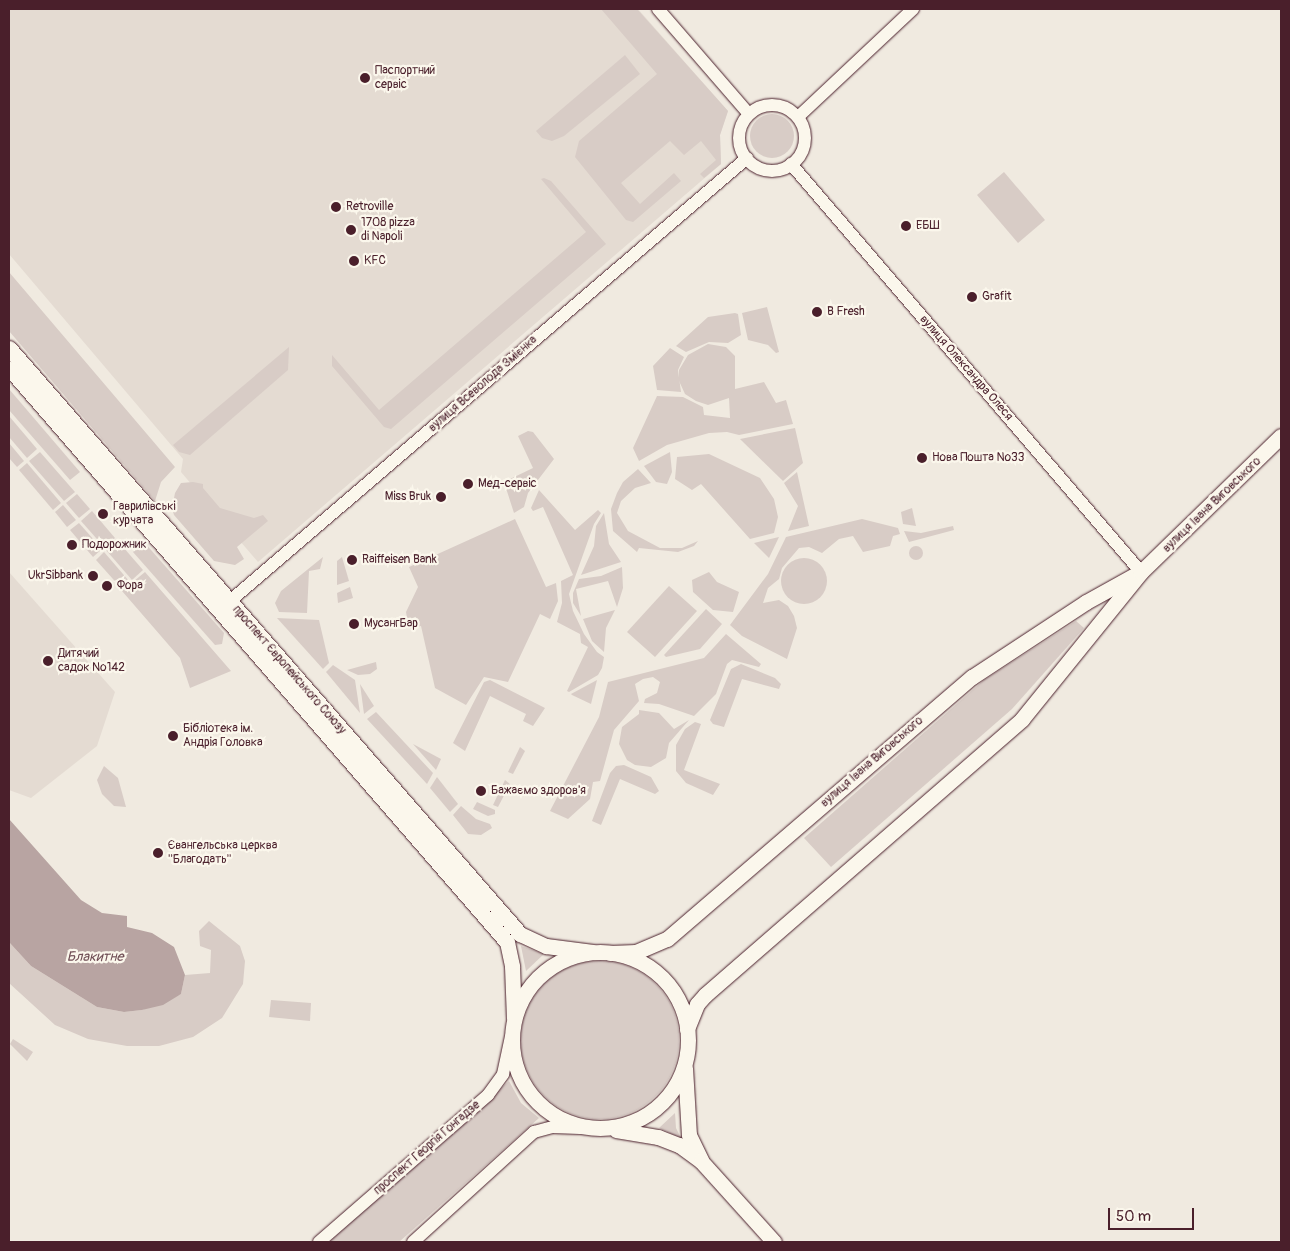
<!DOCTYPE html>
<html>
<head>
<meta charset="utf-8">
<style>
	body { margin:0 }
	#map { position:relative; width:1290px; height:1251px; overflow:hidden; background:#f0eae0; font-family:Pangolin,sans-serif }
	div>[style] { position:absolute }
	.built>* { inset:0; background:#e4dbd2 }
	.green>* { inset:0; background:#d8ccc6 }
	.round { border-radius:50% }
	.water>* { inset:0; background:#b8a4a2 }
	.roads { filter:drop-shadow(0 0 1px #4a1f2b) drop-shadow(0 0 1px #4a1f2b) }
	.minor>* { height:12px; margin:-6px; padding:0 6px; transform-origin:6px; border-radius:6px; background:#fbf7ec }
	.minor>.ring { margin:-6px; padding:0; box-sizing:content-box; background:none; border:12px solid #fbf7ec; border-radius:50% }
	.major>* { height:15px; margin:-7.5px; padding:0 7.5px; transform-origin:7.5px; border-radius:7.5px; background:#fbf7ec }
	.major>.ring { margin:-7.5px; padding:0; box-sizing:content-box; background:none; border:15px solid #fbf7ec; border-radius:50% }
	.dots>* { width:14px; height:14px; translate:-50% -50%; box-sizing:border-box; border:2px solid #fbf7ec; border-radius:50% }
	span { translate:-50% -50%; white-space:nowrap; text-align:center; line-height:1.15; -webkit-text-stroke:4.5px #fbf7ec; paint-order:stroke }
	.poi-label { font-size:12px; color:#4a1f2b }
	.left { translate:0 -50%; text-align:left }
	.right { translate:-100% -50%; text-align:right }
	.street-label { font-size:12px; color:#4a1f2b }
	.water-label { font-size:14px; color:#704e55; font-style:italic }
	.frame { position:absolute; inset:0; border:10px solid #4a1f2b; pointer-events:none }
	.scale { position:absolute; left:1108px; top:1208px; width:86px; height:22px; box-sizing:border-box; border:2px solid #4a1f2b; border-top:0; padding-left:6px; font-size:15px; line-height:18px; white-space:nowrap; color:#4a1f2b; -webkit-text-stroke:4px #fbf7ec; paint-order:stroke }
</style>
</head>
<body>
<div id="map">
	<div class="built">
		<div style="clip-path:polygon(9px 9px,638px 9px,728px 111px,720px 135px,721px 164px,258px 562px,181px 472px,183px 459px,9px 254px)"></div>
		<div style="clip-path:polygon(9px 572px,115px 692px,97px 746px,31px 798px,9px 790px)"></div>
	</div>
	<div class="green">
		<div style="clip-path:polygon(601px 9px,637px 9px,728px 111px,720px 135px,721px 164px,704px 178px,700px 174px,716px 160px,701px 141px,684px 155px,670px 141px,621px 183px,640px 204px,674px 173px,681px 181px,633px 222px,626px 220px,575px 157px,579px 141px,657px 74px)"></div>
		<div style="clip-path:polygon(625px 55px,640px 74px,564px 136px,552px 141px,542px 138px,536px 131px)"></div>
		<div class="round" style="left:750px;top:114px;width:44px;height:44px"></div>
		<div style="clip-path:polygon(1004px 172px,1045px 220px,1018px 243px,977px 195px)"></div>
		<div style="clip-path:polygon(544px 178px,551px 181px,606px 244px,391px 429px,384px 427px,332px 366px,332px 355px,379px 410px,586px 232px,541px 179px)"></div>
		<div style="clip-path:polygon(9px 272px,175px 467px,161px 482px,155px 501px,9px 331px)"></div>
		<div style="clip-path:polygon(767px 307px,779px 352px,776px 353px,768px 345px,748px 340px,742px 313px)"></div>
		<div style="clip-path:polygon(735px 313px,738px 314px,741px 335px,728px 343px,709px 342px,686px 352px,676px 346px,708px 317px)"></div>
		<div style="clip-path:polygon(708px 344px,726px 347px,735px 356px,735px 389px,764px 382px,776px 403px,786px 400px,793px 424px,739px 435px,727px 432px,709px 433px,667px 445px,639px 461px,633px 448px,657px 396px,683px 397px,703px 407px,704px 415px,730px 418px,729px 398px,708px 405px,696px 401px,685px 394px,679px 381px,679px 370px,688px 355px)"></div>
		<div style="clip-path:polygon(289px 347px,288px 370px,190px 455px,179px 452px,173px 445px)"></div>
		<div style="clip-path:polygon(670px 348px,684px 357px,678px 370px,681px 392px,657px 390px,653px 366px)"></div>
		<div style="clip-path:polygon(9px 389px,80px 472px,70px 480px,9px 410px)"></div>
		<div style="clip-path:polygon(9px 416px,37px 449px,27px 458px,9px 437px)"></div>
		<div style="clip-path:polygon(795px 428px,803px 463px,783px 481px,740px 439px)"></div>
		<div style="clip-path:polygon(528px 431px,533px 432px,554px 459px,528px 493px,524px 507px,514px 513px,504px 482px,533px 468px,518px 436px)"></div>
		<div style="clip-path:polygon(9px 443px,24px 461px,17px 467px,9px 458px)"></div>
		<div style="clip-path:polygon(40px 452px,75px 492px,64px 501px,29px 461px)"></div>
		<div style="clip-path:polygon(670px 452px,672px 472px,667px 484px,656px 482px,644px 466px)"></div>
		<div style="clip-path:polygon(709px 454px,760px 478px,774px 499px,778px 517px,774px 533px,750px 539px,701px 484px,692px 490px,675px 479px,677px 457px)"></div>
		<div style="clip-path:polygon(27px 463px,61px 503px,53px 510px,19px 470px)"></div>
		<div style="clip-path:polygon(638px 469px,651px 483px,635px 488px,621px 501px,617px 513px,628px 531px,660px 548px,682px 548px,698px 541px,694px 546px,678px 552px,639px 548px,637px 552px,613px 531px,611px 509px,617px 493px,623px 482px)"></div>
		<div style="clip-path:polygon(797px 472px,809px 526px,788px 531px,798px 506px,784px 483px)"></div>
		<div style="clip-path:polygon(193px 482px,203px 484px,203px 488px,220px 508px,254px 518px,263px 515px,268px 521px,237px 547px,244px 559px,235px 565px,214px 561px,174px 515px,172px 508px,175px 493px,181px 483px)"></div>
		<div style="clip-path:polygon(539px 490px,575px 530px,598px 510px,601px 513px,594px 524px,569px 594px,573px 611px,584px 634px,597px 652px,604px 657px,602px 668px,598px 675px,569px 692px,567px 691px,588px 647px,581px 643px,580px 634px,557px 622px,562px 603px,561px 581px,573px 575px,543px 507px,533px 511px,531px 508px)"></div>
		<div style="clip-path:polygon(77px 494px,90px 509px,79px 518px,66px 503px)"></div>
		<div style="clip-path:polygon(63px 505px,76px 520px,67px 527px,55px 512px)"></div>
		<div style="clip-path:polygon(912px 508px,916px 526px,903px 524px,901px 512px)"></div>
		<div style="clip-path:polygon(92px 511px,115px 538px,104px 547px,81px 521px)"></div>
		<div style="clip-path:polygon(604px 513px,609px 544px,621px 562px,581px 575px,594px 546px,596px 526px)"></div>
		<div style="clip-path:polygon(515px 519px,546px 587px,556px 583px,558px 601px,550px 619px,540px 614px,508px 682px,484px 677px,466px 705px,435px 688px,421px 626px,409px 629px,406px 612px,418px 587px,409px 567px)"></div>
		<div style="clip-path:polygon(862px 519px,898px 528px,900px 534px,893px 536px,890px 546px,863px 552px,853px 536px,839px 539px,822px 553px,809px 547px,799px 548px,782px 568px,779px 579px,768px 588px,763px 603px,779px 600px,788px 606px,794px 616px,797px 628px,787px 659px,742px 636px,730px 625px,768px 574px,786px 537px)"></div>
		<div style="clip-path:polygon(79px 523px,102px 549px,93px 557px,70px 530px)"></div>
		<div style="clip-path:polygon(953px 526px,954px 530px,909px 542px,904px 531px,921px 533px)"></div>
		<div style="clip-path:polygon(779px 537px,769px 558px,754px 543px)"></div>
		<div style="clip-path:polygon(117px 540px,143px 570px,132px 580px,106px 550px)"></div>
		<div style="clip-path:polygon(144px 542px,224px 633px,222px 644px,215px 645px,133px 552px)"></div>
		<div class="round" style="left:909px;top:546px;width:14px;height:14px"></div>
		<div style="clip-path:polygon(104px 552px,129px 581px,121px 588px,96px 560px)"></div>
		<div style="clip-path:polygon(323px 557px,320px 569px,309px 571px,307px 613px,279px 612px,275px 603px,281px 591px)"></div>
		<div style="clip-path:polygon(342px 557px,349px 581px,337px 585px,337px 561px)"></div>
		<div class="round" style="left:781px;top:558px;width:46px;height:46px"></div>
		<div style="clip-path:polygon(622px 567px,623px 588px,617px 607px,608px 581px,576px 589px,581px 616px,573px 603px,573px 593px,579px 579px,601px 576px)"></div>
		<div style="clip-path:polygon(145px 572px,231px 671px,190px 688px,180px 658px,122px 591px)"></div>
		<div style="clip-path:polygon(709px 572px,717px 582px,739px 592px,733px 612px,713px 610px,693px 592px,692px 580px)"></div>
		<div style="clip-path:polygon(669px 586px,697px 611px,655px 657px,627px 632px)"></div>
		<div style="clip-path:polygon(350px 587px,353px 598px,338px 603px,337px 593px)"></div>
		<div style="clip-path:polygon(706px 609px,722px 624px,700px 649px,666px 657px,664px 655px)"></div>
		<div style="clip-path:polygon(615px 610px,606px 628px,604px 652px,592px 641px,583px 619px)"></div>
		<div style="clip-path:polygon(277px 618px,319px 620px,329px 663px,323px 669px)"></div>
		<div style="clip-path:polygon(1076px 621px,1084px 628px,1012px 709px,831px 867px,804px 838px,984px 680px)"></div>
		<div style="clip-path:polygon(726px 634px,761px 664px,759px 667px,732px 660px,727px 664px,716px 694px,694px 716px,659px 704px,644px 703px,645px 699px,657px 693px,660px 682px,653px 677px,643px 679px,635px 684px,639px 701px,614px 730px,600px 781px,593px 782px,590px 799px,568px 819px,550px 811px,599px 717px,608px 682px,704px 658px)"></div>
		<div style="clip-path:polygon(376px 662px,377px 669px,370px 674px,358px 675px,347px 670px)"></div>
		<div style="clip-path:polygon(741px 664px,775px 678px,781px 684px,779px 689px,742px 679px,724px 727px,713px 724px,710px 720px,731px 669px)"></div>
		<div style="clip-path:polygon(333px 665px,355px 680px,360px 713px,326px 672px)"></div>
		<div style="clip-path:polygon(490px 680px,545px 708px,533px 726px,523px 721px,526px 714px,490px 696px,465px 751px,453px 743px,484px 682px)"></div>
		<div style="clip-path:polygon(597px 680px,591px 704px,572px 695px,571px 694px)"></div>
		<div style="clip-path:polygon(360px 684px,374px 706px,364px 714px)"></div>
		<div style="clip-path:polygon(639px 710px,659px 713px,674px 729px,689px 720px,669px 743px,666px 758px,651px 767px,635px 765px,627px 760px,619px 744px,622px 727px,639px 714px)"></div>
		<div style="clip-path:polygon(376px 712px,433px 773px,427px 784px,367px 719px)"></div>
		<div style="clip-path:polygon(695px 722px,701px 724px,684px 770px,720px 784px,713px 795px,686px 783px,676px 771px,676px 745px,685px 729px)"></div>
		<div style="clip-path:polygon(413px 744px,441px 759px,436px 770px)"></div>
		<div style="clip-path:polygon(520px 747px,525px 751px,513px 774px,508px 772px)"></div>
		<div style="clip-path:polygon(624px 765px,651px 777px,659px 791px,655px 794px,620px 779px,601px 825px,592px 821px,610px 773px,616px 766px)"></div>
		<div style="clip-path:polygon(104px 766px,118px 778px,126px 807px,114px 806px,102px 794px,97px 780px)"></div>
		<div style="clip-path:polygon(437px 777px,458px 804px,450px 812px,430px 788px)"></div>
		<div style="clip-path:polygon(505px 780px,510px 784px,498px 807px,493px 805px)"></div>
		<div style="clip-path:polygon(477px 802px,495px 810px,495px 814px,488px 816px,473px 809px)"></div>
		<div style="clip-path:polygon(461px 806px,476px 819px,490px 824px,492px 828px,481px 835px,468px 834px,453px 815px)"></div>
		<div style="clip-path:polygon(209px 921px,240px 946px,245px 961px,243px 984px,222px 1018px,193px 1037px,159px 1046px,127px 1046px,88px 1039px,55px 1025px,9px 983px,9px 942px,31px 966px,97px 1007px,124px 1012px,142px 1010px,181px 994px,185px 975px,210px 973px,211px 950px,200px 946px,199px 931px)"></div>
		<div style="clip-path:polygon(521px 946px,544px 954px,526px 971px)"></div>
		<div class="round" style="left:521px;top:961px;width:158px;height:158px"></div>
		<div style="clip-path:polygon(271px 1000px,311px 1003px,310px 1021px,269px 1017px)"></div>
		<div style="clip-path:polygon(13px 1039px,33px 1052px,27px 1061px,10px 1044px)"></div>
		<div style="clip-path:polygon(509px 1081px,521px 1103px,539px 1118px,399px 1242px,329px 1242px)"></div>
		<div style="clip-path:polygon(675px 1113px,676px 1128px,681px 1138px,659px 1128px)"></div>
	</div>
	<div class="water">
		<div style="clip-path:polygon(9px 819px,81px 900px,102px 913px,127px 916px,127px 927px,152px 933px,174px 947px,185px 975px,181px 994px,163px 1005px,142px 1010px,124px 1012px,97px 1007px,31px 966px,9px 942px)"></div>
	</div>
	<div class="roads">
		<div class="minor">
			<div style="left:658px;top:9px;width:139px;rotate:49.1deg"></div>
			<div class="ring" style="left:739px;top:105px;width:54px;height:54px"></div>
			<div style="left:798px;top:117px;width:158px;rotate:-43.2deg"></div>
			<div style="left:791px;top:164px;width:538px;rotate:49.38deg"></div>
			<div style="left:223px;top:607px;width:690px;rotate:-40.59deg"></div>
			<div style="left:319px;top:1242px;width:224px;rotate:-41deg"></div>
			<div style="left:488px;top:1095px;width:26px;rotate:-54deg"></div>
			<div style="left:503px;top:1074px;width:38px;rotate:-78deg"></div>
			<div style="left:413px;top:1242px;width:164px;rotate:-42.3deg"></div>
			<div style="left:534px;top:1132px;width:20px;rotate:-15deg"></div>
			<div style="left:553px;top:1127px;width:34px;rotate:2deg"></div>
		</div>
		<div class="major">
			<div style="left:9px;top:348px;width:778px;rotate:48.91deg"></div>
			<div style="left:520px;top:934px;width:29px;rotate:25deg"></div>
			<div style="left:546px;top:946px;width:47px;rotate:7.3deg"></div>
			<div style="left:9px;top:368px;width:760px;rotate:49.06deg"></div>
			<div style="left:507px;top:942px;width:25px;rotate:78deg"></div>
			<div style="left:512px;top:966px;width:52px;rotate:87.8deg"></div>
			<div class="ring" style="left:512px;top:952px;width:161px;height:161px"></div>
			<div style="left:610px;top:953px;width:26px;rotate:-2deg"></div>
			<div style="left:636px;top:952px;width:34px;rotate:-23deg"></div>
			<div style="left:667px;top:939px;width:402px;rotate:-40.7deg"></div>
			<div style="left:972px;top:677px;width:136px;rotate:-33.3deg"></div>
			<div style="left:1086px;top:602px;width:56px;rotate:-28.9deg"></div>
			<div style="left:687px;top:1029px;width:27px;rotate:-68deg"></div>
			<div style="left:697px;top:1004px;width:12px;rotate:-48deg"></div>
			<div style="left:705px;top:995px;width:420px;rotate:-41deg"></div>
			<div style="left:1022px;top:719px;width:189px;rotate:-51deg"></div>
			<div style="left:1141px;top:572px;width:195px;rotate:-44.2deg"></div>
			<div style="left:685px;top:1068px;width:67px;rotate:86.6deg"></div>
			<div style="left:689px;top:1135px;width:28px;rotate:64deg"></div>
			<div style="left:616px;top:1130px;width:43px;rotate:9.5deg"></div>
			<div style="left:658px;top:1137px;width:22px;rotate:21deg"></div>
			<div style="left:679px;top:1145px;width:27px;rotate:36deg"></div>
			<div style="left:701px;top:1161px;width:109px;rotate:48deg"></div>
		</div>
	</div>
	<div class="dots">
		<div style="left:365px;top:78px;background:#4a1f2b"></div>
		<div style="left:336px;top:207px;background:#4a1f2b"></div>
		<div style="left:906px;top:226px;background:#4a1f2b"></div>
		<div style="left:351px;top:230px;background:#4a1f2b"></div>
		<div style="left:354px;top:261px;background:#4a1f2b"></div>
		<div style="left:972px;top:297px;background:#4a1f2b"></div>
		<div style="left:817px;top:312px;background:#4a1f2b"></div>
		<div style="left:922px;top:458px;background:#4a1f2b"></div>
		<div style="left:468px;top:484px;background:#4a1f2b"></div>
		<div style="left:441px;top:497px;background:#4a1f2b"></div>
		<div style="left:103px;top:514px;background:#4a1f2b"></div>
		<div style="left:72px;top:545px;background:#4a1f2b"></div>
		<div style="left:352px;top:560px;background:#4a1f2b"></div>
		<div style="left:93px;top:576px;background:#4a1f2b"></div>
		<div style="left:107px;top:586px;background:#4a1f2b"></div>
		<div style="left:354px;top:624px;background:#4a1f2b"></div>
		<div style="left:48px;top:661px;background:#4a1f2b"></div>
		<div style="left:173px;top:736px;background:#4a1f2b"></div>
		<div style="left:481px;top:791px;background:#4a1f2b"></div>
		<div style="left:158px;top:853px;background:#4a1f2b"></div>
	</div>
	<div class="poi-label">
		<span class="left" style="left:375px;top:78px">Паспортний<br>сервіс</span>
		<span class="left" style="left:346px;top:207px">Retroville</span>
		<span class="left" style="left:361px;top:230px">1708 pizza<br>di Napoli</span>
		<span class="left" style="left:916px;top:226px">ЕБШ</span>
		<span class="left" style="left:364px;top:261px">KFC</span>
		<span class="left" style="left:982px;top:297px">Grafit</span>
		<span class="left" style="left:827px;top:312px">B Fresh</span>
		<span class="left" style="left:932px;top:458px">Нова Пошта №33</span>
		<span class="left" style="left:478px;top:484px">Мед-сервіс</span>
		<span class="right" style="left:431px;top:497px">Miss Bruk</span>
		<span class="left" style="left:113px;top:514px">Гаврилівські<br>курчата</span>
		<span class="left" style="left:82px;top:545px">Подорожник</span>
		<span class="left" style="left:362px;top:560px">Raiffeisen Bank</span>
		<span class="right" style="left:83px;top:576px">UkrSibbank</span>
		<span class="left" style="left:117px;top:586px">Фора</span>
		<span class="left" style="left:364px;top:624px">МусангБар</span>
		<span class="left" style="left:58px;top:661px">Дитячий<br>садок №142</span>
		<span class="left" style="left:183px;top:736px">Бібліотека ім.<br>Андрія Головка</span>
		<span class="left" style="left:491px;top:791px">Бажаємо здоров'я</span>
		<span class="left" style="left:168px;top:853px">Євангельська церква<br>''Благодать''</span>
	</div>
	<div class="street-label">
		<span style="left:966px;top:368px;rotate:49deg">вулиця Олександра Олеся</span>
		<span style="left:483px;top:384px;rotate:-41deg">вулиця Всеволода Змієнка</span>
		<span style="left:1212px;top:505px;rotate:-44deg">вулиця Івана Виговського</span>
		<span style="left:289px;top:670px;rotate:49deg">проспект Європейського Союзу</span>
		<span style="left:872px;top:762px;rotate:-41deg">вулиця Івана Виговського</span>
		<span style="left:427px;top:1148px;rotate:-41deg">проспект Георгія Гонгадзе</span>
	</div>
	<div class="water-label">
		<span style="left:95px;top:957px">Блакитне</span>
	</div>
	<div class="frame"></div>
	<div class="scale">50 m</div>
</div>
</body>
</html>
